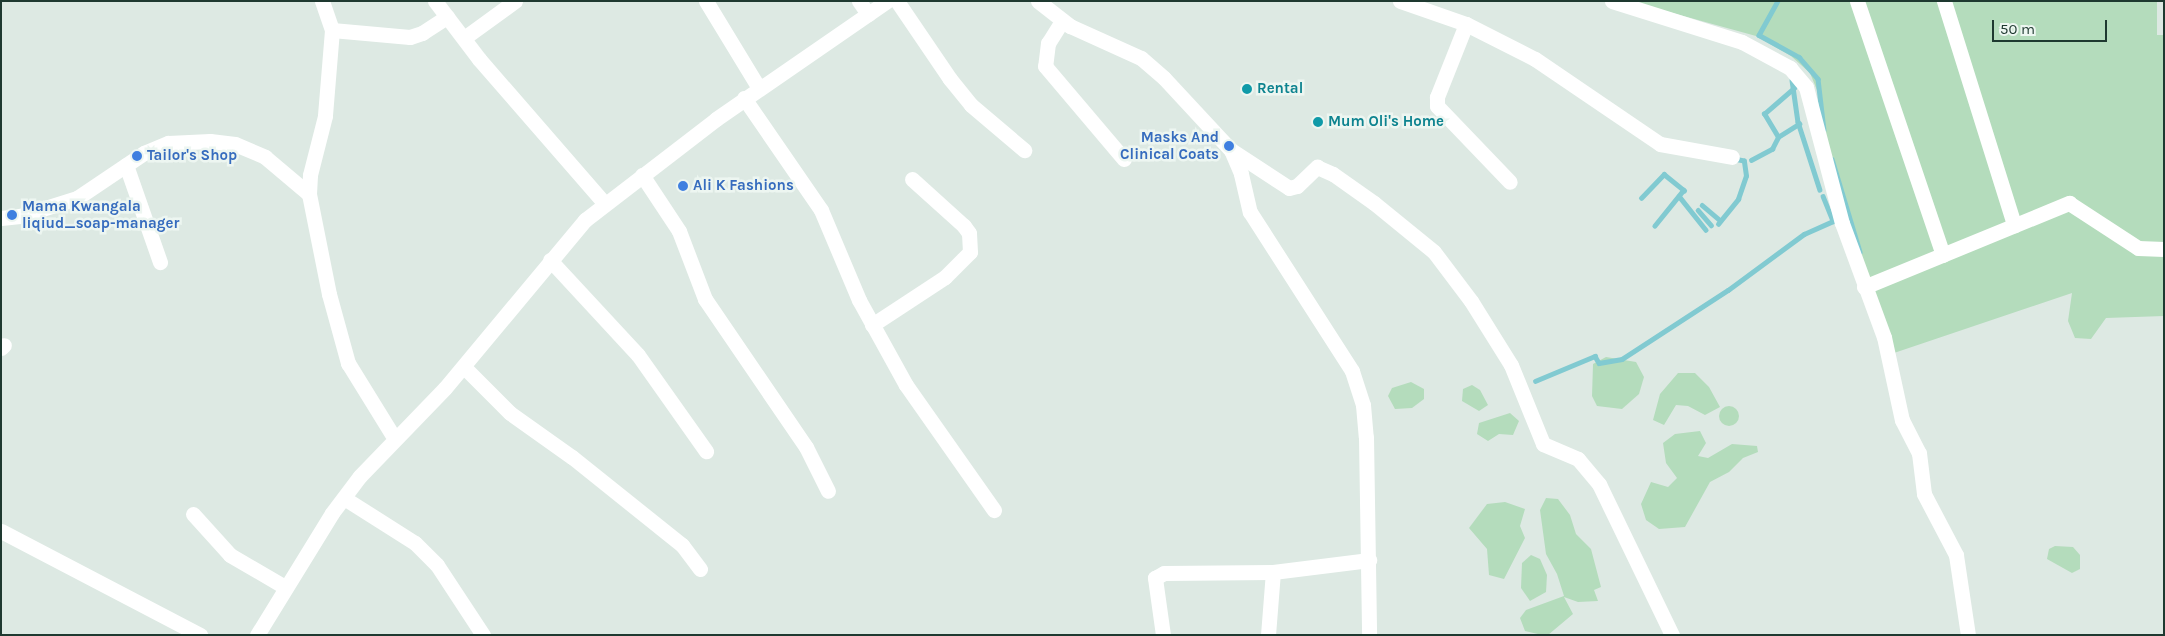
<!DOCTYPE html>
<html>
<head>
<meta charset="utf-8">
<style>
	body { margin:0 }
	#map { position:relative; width:2165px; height:636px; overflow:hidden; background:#dde9e3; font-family:Karla,sans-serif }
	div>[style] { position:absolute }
	.green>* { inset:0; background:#b4dcbc }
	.round { border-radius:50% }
	.stream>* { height:4.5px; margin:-2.25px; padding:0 2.25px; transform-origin:2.25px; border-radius:2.25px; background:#81cad1 }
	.minor>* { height:15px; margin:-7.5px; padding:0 7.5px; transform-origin:7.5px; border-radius:7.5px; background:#fff }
	.dots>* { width:14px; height:14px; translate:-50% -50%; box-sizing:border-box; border:2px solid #edf6f1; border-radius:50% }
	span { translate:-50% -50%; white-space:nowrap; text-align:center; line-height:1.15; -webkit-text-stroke:5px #edf6f1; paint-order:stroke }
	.culture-label { font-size:15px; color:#0d838f; font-weight:700 }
	.left { translate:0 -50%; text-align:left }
	.shop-label { font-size:15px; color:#366cbe; font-weight:700 }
	.right { translate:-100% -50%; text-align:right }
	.frame { position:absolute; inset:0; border:2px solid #1e3930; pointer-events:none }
	.scale { position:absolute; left:1992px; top:20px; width:115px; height:22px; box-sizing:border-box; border:2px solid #1e3930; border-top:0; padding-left:6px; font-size:15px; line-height:18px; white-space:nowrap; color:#1e3930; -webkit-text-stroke:4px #edf6f1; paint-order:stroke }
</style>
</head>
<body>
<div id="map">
	<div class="green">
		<div style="clip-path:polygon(1629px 1px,2157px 1px,2157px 35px,2164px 35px,2164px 316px,2106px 318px,2091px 339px,2075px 338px,2068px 321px,2072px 293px,1894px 353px,1871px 296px,1822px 133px,1819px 95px,1810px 73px,1791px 56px,1756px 36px)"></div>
		<div style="clip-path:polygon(1606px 357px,1636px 362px,1644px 377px,1639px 394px,1622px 409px,1597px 406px,1592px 396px,1593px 364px)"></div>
		<div style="clip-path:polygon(1678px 373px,1695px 373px,1709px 387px,1720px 407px,1705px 415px,1688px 406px,1676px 405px,1664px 425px,1653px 420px,1660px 394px)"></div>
		<div style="clip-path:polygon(1411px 382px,1424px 389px,1424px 399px,1412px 408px,1395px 409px,1388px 396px,1392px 388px)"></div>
		<div style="clip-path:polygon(1472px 385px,1480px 390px,1488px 405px,1479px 411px,1462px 401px,1463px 389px)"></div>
		<div class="round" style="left:1719px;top:406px;width:20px;height:20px"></div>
		<div style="clip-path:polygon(1510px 413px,1519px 421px,1513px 435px,1499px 434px,1488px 441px,1477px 434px,1479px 423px)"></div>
		<div style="clip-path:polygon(1700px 431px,1706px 443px,1698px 456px,1708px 458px,1732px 444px,1757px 446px,1758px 452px,1743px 458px,1729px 472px,1710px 482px,1685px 527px,1659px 529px,1646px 520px,1641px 504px,1651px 482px,1668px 487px,1677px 478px,1666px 463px,1663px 443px,1675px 434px)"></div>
		<div style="clip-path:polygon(1546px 498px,1558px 499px,1570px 515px,1576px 534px,1591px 549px,1601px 587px,1594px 590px,1598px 601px,1578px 602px,1564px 597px,1573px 614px,1548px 635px,1542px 635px,1525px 631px,1520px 618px,1526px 610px,1564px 596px,1557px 574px,1546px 554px,1540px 510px)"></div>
		<div style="clip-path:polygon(1505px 502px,1525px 509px,1520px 526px,1525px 538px,1504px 579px,1489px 575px,1487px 549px,1469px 528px,1487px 504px)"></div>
		<div style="clip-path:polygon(2055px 546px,2073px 547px,2080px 555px,2080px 569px,2072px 573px,2047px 559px,2049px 549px)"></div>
		<div style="clip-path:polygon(1531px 555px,1540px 559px,1547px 575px,1546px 592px,1530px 601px,1521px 588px,1522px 563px)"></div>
	</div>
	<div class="stream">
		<div style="left:1778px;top:1px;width:39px;rotate:119deg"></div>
		<div style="left:1759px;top:35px;width:46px;rotate:28.8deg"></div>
		<div style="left:1799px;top:57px;width:29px;rotate:49deg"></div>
		<div style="left:1818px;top:79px;width:51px;rotate:83.3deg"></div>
		<div style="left:1792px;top:80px;width:42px;rotate:81.9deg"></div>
		<div style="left:1798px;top:122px;width:71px;rotate:72.1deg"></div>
		<div style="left:1778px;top:137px;width:27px;rotate:-121deg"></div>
		<div style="left:1764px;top:114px;width:40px;rotate:-41deg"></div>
		<div style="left:1832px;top:159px;width:97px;rotate:73.2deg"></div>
		<div style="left:1751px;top:160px;width:24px;rotate:-28deg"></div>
		<div style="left:1772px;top:149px;width:13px;rotate:-63deg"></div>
		<div style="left:1778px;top:137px;width:25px;rotate:-32deg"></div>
		<div style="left:1679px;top:196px;width:43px;rotate:51.5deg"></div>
		<div style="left:1823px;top:196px;width:27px;rotate:68deg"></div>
		<div style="left:1641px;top:198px;width:33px;rotate:-46deg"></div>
		<div style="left:1664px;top:174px;width:26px;rotate:39deg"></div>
		<div style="left:1684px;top:190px;width:46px;rotate:128.9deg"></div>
		<div style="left:1702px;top:205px;width:23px;rotate:40deg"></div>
		<div style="left:1698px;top:210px;width:20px;rotate:49deg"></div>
		<div style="left:1718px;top:224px;width:32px;rotate:-51deg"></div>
		<div style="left:1738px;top:199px;width:24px;rotate:-71deg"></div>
		<div style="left:1746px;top:176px;width:15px;rotate:-98deg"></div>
		<div style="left:1744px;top:161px;width:10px;rotate:-169deg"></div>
		<div style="left:1535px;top:381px;width:65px;rotate:-22.6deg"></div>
		<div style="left:1595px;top:356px;width:8px;rotate:60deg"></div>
		<div style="left:1599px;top:363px;width:23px;rotate:-10deg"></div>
		<div style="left:1622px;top:359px;width:126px;rotate:-33.1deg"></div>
		<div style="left:1728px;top:290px;width:94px;rotate:-36.4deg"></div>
		<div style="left:1804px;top:234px;width:36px;rotate:-24deg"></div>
	</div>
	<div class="minor">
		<div style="left:322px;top:1px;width:31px;rotate:71deg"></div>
		<div style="left:332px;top:30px;width:86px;rotate:94.7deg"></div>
		<div style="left:325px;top:116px;width:61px;rotate:104.3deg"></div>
		<div style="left:310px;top:175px;width:19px;rotate:93deg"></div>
		<div style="left:309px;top:194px;width:102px;rotate:78.7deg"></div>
		<div style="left:329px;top:294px;width:72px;rotate:74.6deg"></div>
		<div style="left:348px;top:363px;width:89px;rotate:58.3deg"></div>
		<div style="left:435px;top:1px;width:73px;rotate:52.8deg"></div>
		<div style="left:479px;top:59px;width:192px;rotate:49deg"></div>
		<div style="left:706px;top:1px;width:102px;rotate:58.7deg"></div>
		<div style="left:859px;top:1px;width:16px;rotate:55deg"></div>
		<div style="left:897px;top:1px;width:94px;rotate:55.8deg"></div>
		<div style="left:950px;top:79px;width:33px;rotate:51deg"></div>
		<div style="left:971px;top:105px;width:70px;rotate:40.3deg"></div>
		<div style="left:1038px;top:1px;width:41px;rotate:38deg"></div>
		<div style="left:1070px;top:26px;width:78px;rotate:24.3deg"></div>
		<div style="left:1141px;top:58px;width:30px;rotate:41deg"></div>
		<div style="left:1164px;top:78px;width:98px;rotate:47.1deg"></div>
		<div style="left:1231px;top:150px;width:26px;rotate:67deg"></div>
		<div style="left:1241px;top:174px;width:39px;rotate:77deg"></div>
		<div style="left:1250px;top:212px;width:189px;rotate:57.3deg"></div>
		<div style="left:1352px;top:371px;width:36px;rotate:72deg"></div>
		<div style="left:1363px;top:405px;width:32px;rotate:85deg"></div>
		<div style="left:1366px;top:437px;width:198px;rotate:89.1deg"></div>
		<div style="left:1400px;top:1px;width:70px;rotate:19.2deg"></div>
		<div style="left:1466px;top:24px;width:77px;rotate:26.9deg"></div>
		<div style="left:1535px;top:59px;width:151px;rotate:34.2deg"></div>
		<div style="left:1660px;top:144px;width:73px;rotate:10.2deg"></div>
		<div style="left:1612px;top:1px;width:136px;rotate:17.5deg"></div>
		<div style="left:1742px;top:42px;width:55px;rotate:28.4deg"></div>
		<div style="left:1790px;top:68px;width:25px;rotate:50deg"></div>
		<div style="left:1806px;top:87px;width:141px;rotate:75.2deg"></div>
		<div style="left:1842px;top:223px;width:121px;rotate:69.8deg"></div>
		<div style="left:1884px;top:337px;width:85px;rotate:77.8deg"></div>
		<div style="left:1902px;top:420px;width:37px;rotate:63deg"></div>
		<div style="left:1919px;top:453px;width:41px;rotate:83deg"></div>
		<div style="left:1924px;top:494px;width:69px;rotate:62.3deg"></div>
		<div style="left:1956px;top:555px;width:81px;rotate:81.5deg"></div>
		<div style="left:1857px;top:1px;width:268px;rotate:71.3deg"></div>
		<div style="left:1944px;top:1px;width:235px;rotate:72.6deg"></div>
		<div style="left:1062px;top:21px;width:26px;rotate:122deg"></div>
		<div style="left:1048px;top:43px;width:23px;rotate:97deg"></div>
		<div style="left:1045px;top:66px;width:122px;rotate:49.7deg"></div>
		<div style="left:1466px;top:24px;width:79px;rotate:111.7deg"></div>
		<div style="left:1437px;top:97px;width:9px;rotate:90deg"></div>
		<div style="left:1437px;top:106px;width:105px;rotate:46.2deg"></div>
		<div style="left:332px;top:30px;width:78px;rotate:5.1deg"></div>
		<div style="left:410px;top:37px;width:13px;rotate:-18deg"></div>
		<div style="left:422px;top:33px;width:30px;rotate:-33deg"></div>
		<div style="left:464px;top:38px;width:63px;rotate:-36deg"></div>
		<div style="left:744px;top:98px;width:136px;rotate:55.5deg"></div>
		<div style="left:821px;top:210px;width:98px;rotate:67.1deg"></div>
		<div style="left:859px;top:300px;width:97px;rotate:61.1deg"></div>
		<div style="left:906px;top:385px;width:153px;rotate:54.9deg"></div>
		<div style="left:1231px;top:150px;width:69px;rotate:33.2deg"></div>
		<div style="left:1289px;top:188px;width:8px;rotate:-14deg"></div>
		<div style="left:1297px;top:186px;width:28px;rotate:-44deg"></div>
		<div style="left:1317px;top:167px;width:17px;rotate:24deg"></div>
		<div style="left:1333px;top:174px;width:50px;rotate:35.3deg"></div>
		<div style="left:1374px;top:203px;width:77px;rotate:39.2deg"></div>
		<div style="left:1434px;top:252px;width:61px;rotate:52.9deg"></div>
		<div style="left:1471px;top:301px;width:75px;rotate:58deg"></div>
		<div style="left:1511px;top:365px;width:85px;rotate:67.9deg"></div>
		<div style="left:1543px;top:444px;width:38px;rotate:23deg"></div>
		<div style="left:1578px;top:459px;width:33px;rotate:50deg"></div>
		<div style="left:1599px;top:484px;width:168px;rotate:64.2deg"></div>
		<div style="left:126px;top:165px;width:103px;rotate:70.7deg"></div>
		<div style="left:642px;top:175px;width:67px;rotate:56.5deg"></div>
		<div style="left:679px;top:231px;width:73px;rotate:69.1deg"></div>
		<div style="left:705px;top:299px;width:179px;rotate:55.7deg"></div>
		<div style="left:806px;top:447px;width:49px;rotate:63.4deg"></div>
		<div style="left:1px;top:218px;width:19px;rotate:-6deg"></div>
		<div style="left:20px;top:216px;width:60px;rotate:-17.5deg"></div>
		<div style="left:77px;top:198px;width:81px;rotate:-33.9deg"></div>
		<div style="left:144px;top:153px;width:26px;rotate:-23deg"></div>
		<div style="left:168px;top:143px;width:42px;rotate:-2.7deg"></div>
		<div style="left:210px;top:141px;width:25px;rotate:7deg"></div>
		<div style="left:235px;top:144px;width:33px;rotate:23deg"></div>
		<div style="left:265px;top:157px;width:57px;rotate:40.1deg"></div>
		<div style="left:550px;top:260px;width:129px;rotate:47.2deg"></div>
		<div style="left:638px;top:355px;width:118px;rotate:54.7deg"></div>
		<div style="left:1864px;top:287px;width:222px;rotate:-22.3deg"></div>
		<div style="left:2069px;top:203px;width:82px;rotate:33.1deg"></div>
		<div style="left:2138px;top:248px;width:26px;rotate:2deg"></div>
		<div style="left:872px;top:325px;width:87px;rotate:-33.3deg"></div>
		<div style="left:945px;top:277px;width:35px;rotate:-45deg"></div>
		<div style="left:970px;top:252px;width:19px;rotate:-93deg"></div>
		<div style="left:969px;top:233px;width:9px;rotate:-126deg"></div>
		<div style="left:964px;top:226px;width:70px;rotate:-137.9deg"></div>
		<div style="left:1px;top:348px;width:4px;rotate:-45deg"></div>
		<div style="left:464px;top:367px;width:65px;rotate:45deg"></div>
		<div style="left:510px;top:413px;width:76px;rotate:35.4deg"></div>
		<div style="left:572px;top:457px;width:141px;rotate:38.7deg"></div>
		<div style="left:682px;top:545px;width:30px;rotate:53deg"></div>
		<div style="left:344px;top:498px;width:84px;rotate:32.4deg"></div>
		<div style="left:415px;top:543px;width:31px;rotate:45deg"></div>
		<div style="left:437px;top:565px;width:84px;rotate:56.7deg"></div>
		<div style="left:193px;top:514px;width:55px;rotate:47.9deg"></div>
		<div style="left:230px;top:555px;width:64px;rotate:30.2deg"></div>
		<div style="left:1px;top:531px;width:225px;rotate:27.6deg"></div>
		<div style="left:257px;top:635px;width:143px;rotate:-58.4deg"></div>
		<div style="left:332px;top:513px;width:46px;rotate:-52.9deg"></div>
		<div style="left:360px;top:476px;width:122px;rotate:-46deg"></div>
		<div style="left:445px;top:388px;width:219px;rotate:-50.2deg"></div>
		<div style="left:585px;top:220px;width:165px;rotate:-37.6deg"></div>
		<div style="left:716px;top:119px;width:208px;rotate:-34.6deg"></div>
		<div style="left:1163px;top:635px;width:58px;rotate:-98deg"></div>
		<div style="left:1155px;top:578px;width:10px;rotate:-29deg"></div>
		<div style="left:1164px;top:573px;width:109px;rotate:-0.5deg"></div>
		<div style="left:1273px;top:572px;width:97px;rotate:-7.1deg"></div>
		<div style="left:1268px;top:635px;width:63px;rotate:-85.5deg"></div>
	</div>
	<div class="dots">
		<div style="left:1247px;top:89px;background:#0f9aa8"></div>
		<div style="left:1318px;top:122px;background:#0f9aa8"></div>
		<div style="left:1229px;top:146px;background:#3f7fe0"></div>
		<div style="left:137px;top:156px;background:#3f7fe0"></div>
		<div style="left:683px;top:186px;background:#3f7fe0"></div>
		<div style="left:12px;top:215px;background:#3f7fe0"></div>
	</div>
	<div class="culture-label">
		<span class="left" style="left:1257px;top:89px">Rental</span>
		<span class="left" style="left:1328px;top:122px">Mum Oli's Home</span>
	</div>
	<div class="shop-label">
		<span class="right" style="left:1219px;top:146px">Masks And<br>Clinical Coats</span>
		<span class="left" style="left:147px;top:156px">Tailor's Shop</span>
		<span class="left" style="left:693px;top:186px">Ali K Fashions</span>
		<span class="left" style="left:22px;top:215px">Mama Kwangala<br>liqiud_soap-manager</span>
	</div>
	<div class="frame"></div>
	<div class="scale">50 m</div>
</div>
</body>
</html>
